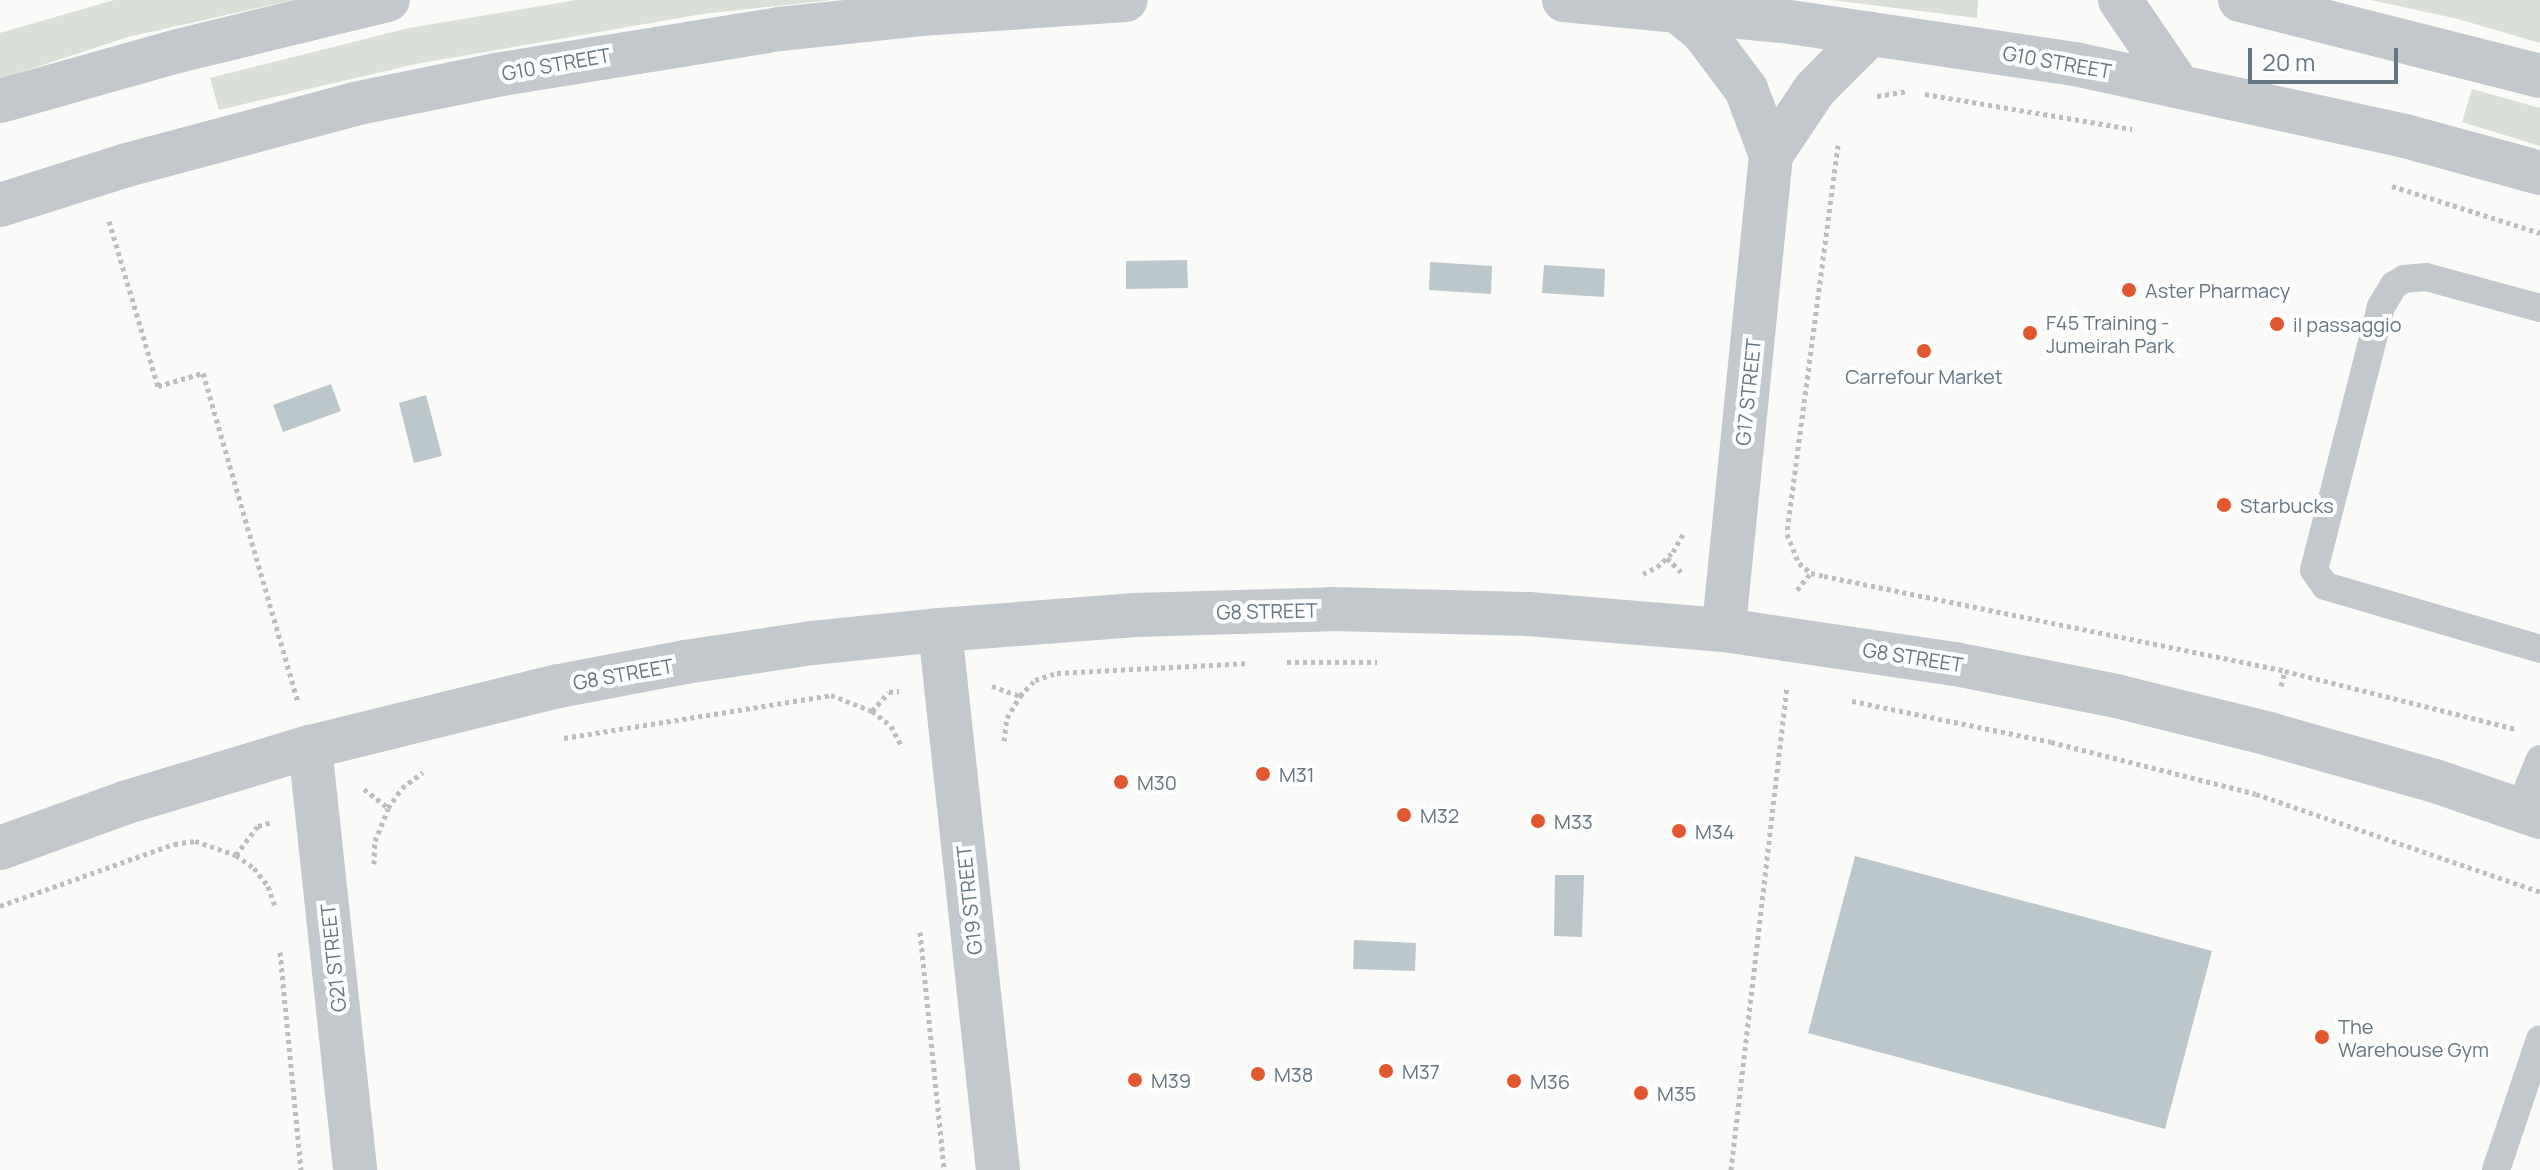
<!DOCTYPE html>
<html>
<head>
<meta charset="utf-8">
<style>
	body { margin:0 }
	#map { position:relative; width:2540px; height:1170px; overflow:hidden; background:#fafaf8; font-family:Manrope,sans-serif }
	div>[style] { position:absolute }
	.green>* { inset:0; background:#dadfd7 }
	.water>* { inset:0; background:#bbc7cb }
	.path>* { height:5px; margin-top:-2.5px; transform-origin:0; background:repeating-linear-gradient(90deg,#bbbfc2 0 4px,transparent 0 8px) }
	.service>* { height:28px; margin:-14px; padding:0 14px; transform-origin:14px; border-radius:14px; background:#c3c8cc }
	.minor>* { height:44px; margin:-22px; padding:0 22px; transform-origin:22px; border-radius:22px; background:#c3c8cc }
	.tertiary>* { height:44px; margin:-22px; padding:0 22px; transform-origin:22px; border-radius:22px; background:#c3c8cc }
	.dots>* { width:22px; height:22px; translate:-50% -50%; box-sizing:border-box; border:4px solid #fff; border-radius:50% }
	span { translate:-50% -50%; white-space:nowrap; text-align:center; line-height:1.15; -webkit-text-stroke:8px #fff; paint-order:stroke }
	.street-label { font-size:20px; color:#657683 }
	.poi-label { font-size:20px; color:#657683 }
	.left { translate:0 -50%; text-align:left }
	.scale { position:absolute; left:2248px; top:48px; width:150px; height:36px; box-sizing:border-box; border:4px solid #657683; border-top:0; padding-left:10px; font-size:24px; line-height:28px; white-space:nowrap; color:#657683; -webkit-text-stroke:6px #fff; paint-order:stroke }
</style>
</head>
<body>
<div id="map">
	<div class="green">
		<div style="clip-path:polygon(114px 0,293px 0,128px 37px,0 79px,0 33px)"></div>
		<div style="clip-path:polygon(576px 0,831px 0,702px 14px,416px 64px,219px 110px,210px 78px,409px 28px)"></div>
		<div style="clip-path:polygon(1831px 0,1978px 0,1977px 18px)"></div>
		<div style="clip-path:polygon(2371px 0,2540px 0,2540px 43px,2458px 19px)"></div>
		<div style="clip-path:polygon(2472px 89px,2540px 108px,2540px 146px,2462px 122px)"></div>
	</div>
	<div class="water">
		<div style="clip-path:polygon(1187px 260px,1188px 288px,1126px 289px,1126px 261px)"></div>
		<div style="clip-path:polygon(1430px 262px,1492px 266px,1491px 294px,1429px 290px)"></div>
		<div style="clip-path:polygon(1544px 265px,1605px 269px,1604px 297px,1542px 293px)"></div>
		<div style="clip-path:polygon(331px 384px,341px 411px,283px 432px,273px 405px)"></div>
		<div style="clip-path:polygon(426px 395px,442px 456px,414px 463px,399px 403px)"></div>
		<div style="clip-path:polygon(1855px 856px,2212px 951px,2165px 1129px,1808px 1033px)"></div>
		<div style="clip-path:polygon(1555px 875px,1584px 875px,1582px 937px,1554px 936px)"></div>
		<div style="clip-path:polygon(1354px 940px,1416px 943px,1415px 971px,1353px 969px)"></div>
	</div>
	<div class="path">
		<div style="left:1925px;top:94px;width:210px;rotate:9.6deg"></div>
		<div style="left:1877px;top:96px;width:30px;rotate:-9deg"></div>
		<div style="left:1838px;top:145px;width:392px;rotate:97.5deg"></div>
		<div style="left:1787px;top:534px;width:31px;rotate:68deg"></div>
		<div style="left:1799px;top:563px;width:16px;rotate:40deg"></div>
		<div style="left:1811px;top:573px;width:13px;rotate:13deg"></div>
		<div style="left:1824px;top:576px;width:471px;rotate:11.6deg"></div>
		<div style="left:2392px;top:186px;width:155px;rotate:17.6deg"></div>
		<div style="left:109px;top:221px;width:172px;rotate:73.5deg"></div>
		<div style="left:158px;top:386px;width:47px;rotate:-16.1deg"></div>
		<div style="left:203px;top:373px;width:343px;rotate:73.9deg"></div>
		<div style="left:1667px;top:558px;width:20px;rotate:45deg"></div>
		<div style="left:1643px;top:574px;width:16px;rotate:-27deg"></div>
		<div style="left:1657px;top:567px;width:22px;rotate:-43deg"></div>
		<div style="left:1673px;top:552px;width:21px;rotate:-61deg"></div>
		<div style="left:1797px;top:590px;width:22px;rotate:-51deg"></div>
		<div style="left:1287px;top:662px;width:90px"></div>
		<div style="left:992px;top:686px;width:30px;rotate:20deg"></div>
		<div style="left:2281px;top:686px;width:16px;rotate:-75deg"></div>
		<div style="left:2285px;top:671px;width:238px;rotate:14.1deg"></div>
		<div style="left:1852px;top:701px;width:203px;rotate:11.6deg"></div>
		<div style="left:2051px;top:742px;width:211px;rotate:14.2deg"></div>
		<div style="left:2256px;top:794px;width:300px;rotate:19deg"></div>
		<div style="left:872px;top:711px;width:25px;rotate:-48deg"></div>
		<div style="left:889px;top:692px;width:10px;rotate:-6deg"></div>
		<div style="left:564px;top:738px;width:270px;rotate:-9.1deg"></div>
		<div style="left:831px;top:695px;width:44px;rotate:21.3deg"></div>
		<div style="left:872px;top:711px;width:24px;rotate:38deg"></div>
		<div style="left:891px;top:726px;width:24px;rotate:62deg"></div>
		<div style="left:1004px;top:741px;width:23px;rotate:-83deg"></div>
		<div style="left:1007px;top:718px;width:26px;rotate:-59deg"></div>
		<div style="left:1020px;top:696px;width:22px;rotate:-47deg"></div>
		<div style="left:1035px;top:680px;width:23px;rotate:-18deg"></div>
		<div style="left:1057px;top:673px;width:192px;rotate:-3deg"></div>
		<div style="left:364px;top:789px;width:31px;rotate:38deg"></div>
		<div style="left:236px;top:855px;width:36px;rotate:-53deg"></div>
		<div style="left:258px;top:826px;width:15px;rotate:-16deg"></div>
		<div style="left:374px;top:864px;width:23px;rotate:-88deg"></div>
		<div style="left:375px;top:841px;width:35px;rotate:-68deg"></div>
		<div style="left:388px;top:808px;width:24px;rotate:-55deg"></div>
		<div style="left:402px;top:788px;width:26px;rotate:-37deg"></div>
		<div style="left:0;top:906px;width:185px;rotate:-19.6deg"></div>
		<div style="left:174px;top:844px;width:21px;rotate:-8deg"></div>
		<div style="left:195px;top:841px;width:43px;rotate:18.9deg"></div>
		<div style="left:236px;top:855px;width:22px;rotate:36deg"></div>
		<div style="left:254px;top:868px;width:23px;rotate:52deg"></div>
		<div style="left:268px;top:886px;width:21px;rotate:71deg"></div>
		<div style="left:920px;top:932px;width:239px;rotate:84.2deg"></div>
		<div style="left:280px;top:952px;width:219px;rotate:84.5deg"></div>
		<div style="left:1731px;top:1170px;width:487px;rotate:-83.4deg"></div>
	</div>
	<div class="service">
		<div style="left:2540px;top:308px;width:118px;rotate:-164.8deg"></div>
		<div style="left:2426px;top:277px;width:22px;rotate:175deg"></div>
		<div style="left:2404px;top:279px;width:12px;rotate:149deg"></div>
		<div style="left:2394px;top:285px;width:26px;rotate:121deg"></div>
		<div style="left:2381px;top:307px;width:271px;rotate:104.3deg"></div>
		<div style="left:2314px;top:570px;width:19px;rotate:55deg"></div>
		<div style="left:2325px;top:586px;width:224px;rotate:16.3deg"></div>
		<div style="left:2519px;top:810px;width:55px;rotate:-67.6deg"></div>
		<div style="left:2496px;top:1170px;width:138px;rotate:-71.4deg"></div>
	</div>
	<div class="minor">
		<div style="left:1564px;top:0;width:220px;rotate:5.5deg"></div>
		<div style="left:1783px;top:21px;width:295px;rotate:8.4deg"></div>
		<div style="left:2075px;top:64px;width:338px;rotate:12.3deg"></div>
		<div style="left:2405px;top:136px;width:140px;rotate:15.3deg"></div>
		<div style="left:1675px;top:9px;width:36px;rotate:39deg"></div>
		<div style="left:1703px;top:32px;width:71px;rotate:53deg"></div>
		<div style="left:1746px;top:89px;width:71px;rotate:69.3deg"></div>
		<div style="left:1771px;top:155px;width:477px;rotate:95.7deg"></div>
		<div style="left:1771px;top:155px;width:79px;rotate:-56.3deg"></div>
		<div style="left:1815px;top:89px;width:78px;rotate:-45deg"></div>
		<div style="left:0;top:205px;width:133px;rotate:-17.5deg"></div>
		<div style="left:127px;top:165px;width:235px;rotate:-15deg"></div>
		<div style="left:354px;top:104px;width:145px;rotate:-11.5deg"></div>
		<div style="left:496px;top:75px;width:287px;rotate:-9.2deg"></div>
		<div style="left:779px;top:29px;width:143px;rotate:-6deg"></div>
		<div style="left:921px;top:14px;width:205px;rotate:-3.9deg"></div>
		<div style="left:940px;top:630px;width:543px;rotate:83.87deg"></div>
		<div style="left:310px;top:747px;width:425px;rotate:83.9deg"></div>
		<div style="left:0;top:848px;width:132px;rotate:-19.9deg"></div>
		<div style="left:124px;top:803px;width:194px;rotate:-16.8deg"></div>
		<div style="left:310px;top:747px;width:256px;rotate:-13.8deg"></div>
		<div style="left:559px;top:686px;width:128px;rotate:-10.8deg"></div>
		<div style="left:685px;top:662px;width:128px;rotate:-8.5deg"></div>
		<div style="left:812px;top:643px;width:129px;rotate:-5.8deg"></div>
		<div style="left:940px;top:630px;width:196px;rotate:-4.4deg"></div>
		<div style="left:1135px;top:615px;width:197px;rotate:-1.7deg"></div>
		<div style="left:1332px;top:609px;width:197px;rotate:1.5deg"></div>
		<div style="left:1529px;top:614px;width:196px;rotate:4.7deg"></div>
		<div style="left:1724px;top:630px;width:233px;rotate:8.4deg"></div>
		<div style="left:1955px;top:664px;width:164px;rotate:11.2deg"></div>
		<div style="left:2116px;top:696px;width:158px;rotate:13.9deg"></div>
		<div style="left:2269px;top:734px;width:173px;rotate:15.8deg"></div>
		<div style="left:2435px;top:781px;width:111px;rotate:18.9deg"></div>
	</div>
	<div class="tertiary">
		<div style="left:2120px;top:0;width:103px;rotate:55.7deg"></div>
		<div style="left:2240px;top:0;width:309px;rotate:14.2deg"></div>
		<div style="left:0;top:101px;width:185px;rotate:-15.7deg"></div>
		<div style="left:178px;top:51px;width:216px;rotate:-13.7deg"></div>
	</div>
	<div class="dots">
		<div style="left:2129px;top:290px;background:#e4572e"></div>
		<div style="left:2277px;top:324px;background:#e4572e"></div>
		<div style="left:2030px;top:333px;background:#e4572e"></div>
		<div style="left:1924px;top:351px;background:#e4572e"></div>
		<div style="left:2224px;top:505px;background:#e4572e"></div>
		<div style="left:1263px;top:774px;background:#e4572e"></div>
		<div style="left:1121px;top:782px;background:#e4572e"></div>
		<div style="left:1404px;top:815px;background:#e4572e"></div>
		<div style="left:1538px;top:821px;background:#e4572e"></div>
		<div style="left:1679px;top:831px;background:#e4572e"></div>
		<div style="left:2322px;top:1037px;background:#e4572e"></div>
		<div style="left:1386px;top:1071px;background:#e4572e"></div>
		<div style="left:1258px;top:1074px;background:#e4572e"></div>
		<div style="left:1135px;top:1080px;background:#e4572e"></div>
		<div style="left:1514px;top:1081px;background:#e4572e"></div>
		<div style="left:1641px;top:1093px;background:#e4572e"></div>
	</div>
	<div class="street-label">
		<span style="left:2057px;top:62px;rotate:10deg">G10 STREET</span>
		<span style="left:556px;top:64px;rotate:-10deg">G10 STREET</span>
		<span style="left:1748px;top:392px;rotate:-84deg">G17 STREET</span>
		<span style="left:1267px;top:611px;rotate:-1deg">G8 STREET</span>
		<span style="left:1913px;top:657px;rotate:9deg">G8 STREET</span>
		<span style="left:623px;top:674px;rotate:-10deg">G8 STREET</span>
		<span style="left:969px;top:900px;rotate:-96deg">G19 STREET</span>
		<span style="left:333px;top:958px;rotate:-96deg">G21 STREET</span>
	</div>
	<div class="poi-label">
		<span class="left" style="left:2145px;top:290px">Aster Pharmacy</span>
		<span class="left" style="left:2046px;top:334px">F45 Training -<br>Jumeirah Park</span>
		<span class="left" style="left:2293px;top:324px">il passaggio</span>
		<span style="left:1924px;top:376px">Carrefour Market</span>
		<span class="left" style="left:2240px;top:505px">Starbucks</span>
		<span class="left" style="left:1279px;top:774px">M31</span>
		<span class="left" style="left:1137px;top:782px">M30</span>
		<span class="left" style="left:1420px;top:815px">M32</span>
		<span class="left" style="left:1554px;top:821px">M33</span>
		<span class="left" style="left:1695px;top:831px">M34</span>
		<span class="left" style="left:2338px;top:1038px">The<br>Warehouse Gym</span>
		<span class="left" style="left:1402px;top:1071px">M37</span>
		<span class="left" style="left:1274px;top:1074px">M38</span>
		<span class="left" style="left:1151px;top:1080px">M39</span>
		<span class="left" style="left:1530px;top:1081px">M36</span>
		<span class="left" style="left:1657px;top:1093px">M35</span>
	</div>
	<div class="scale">20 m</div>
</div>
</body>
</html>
